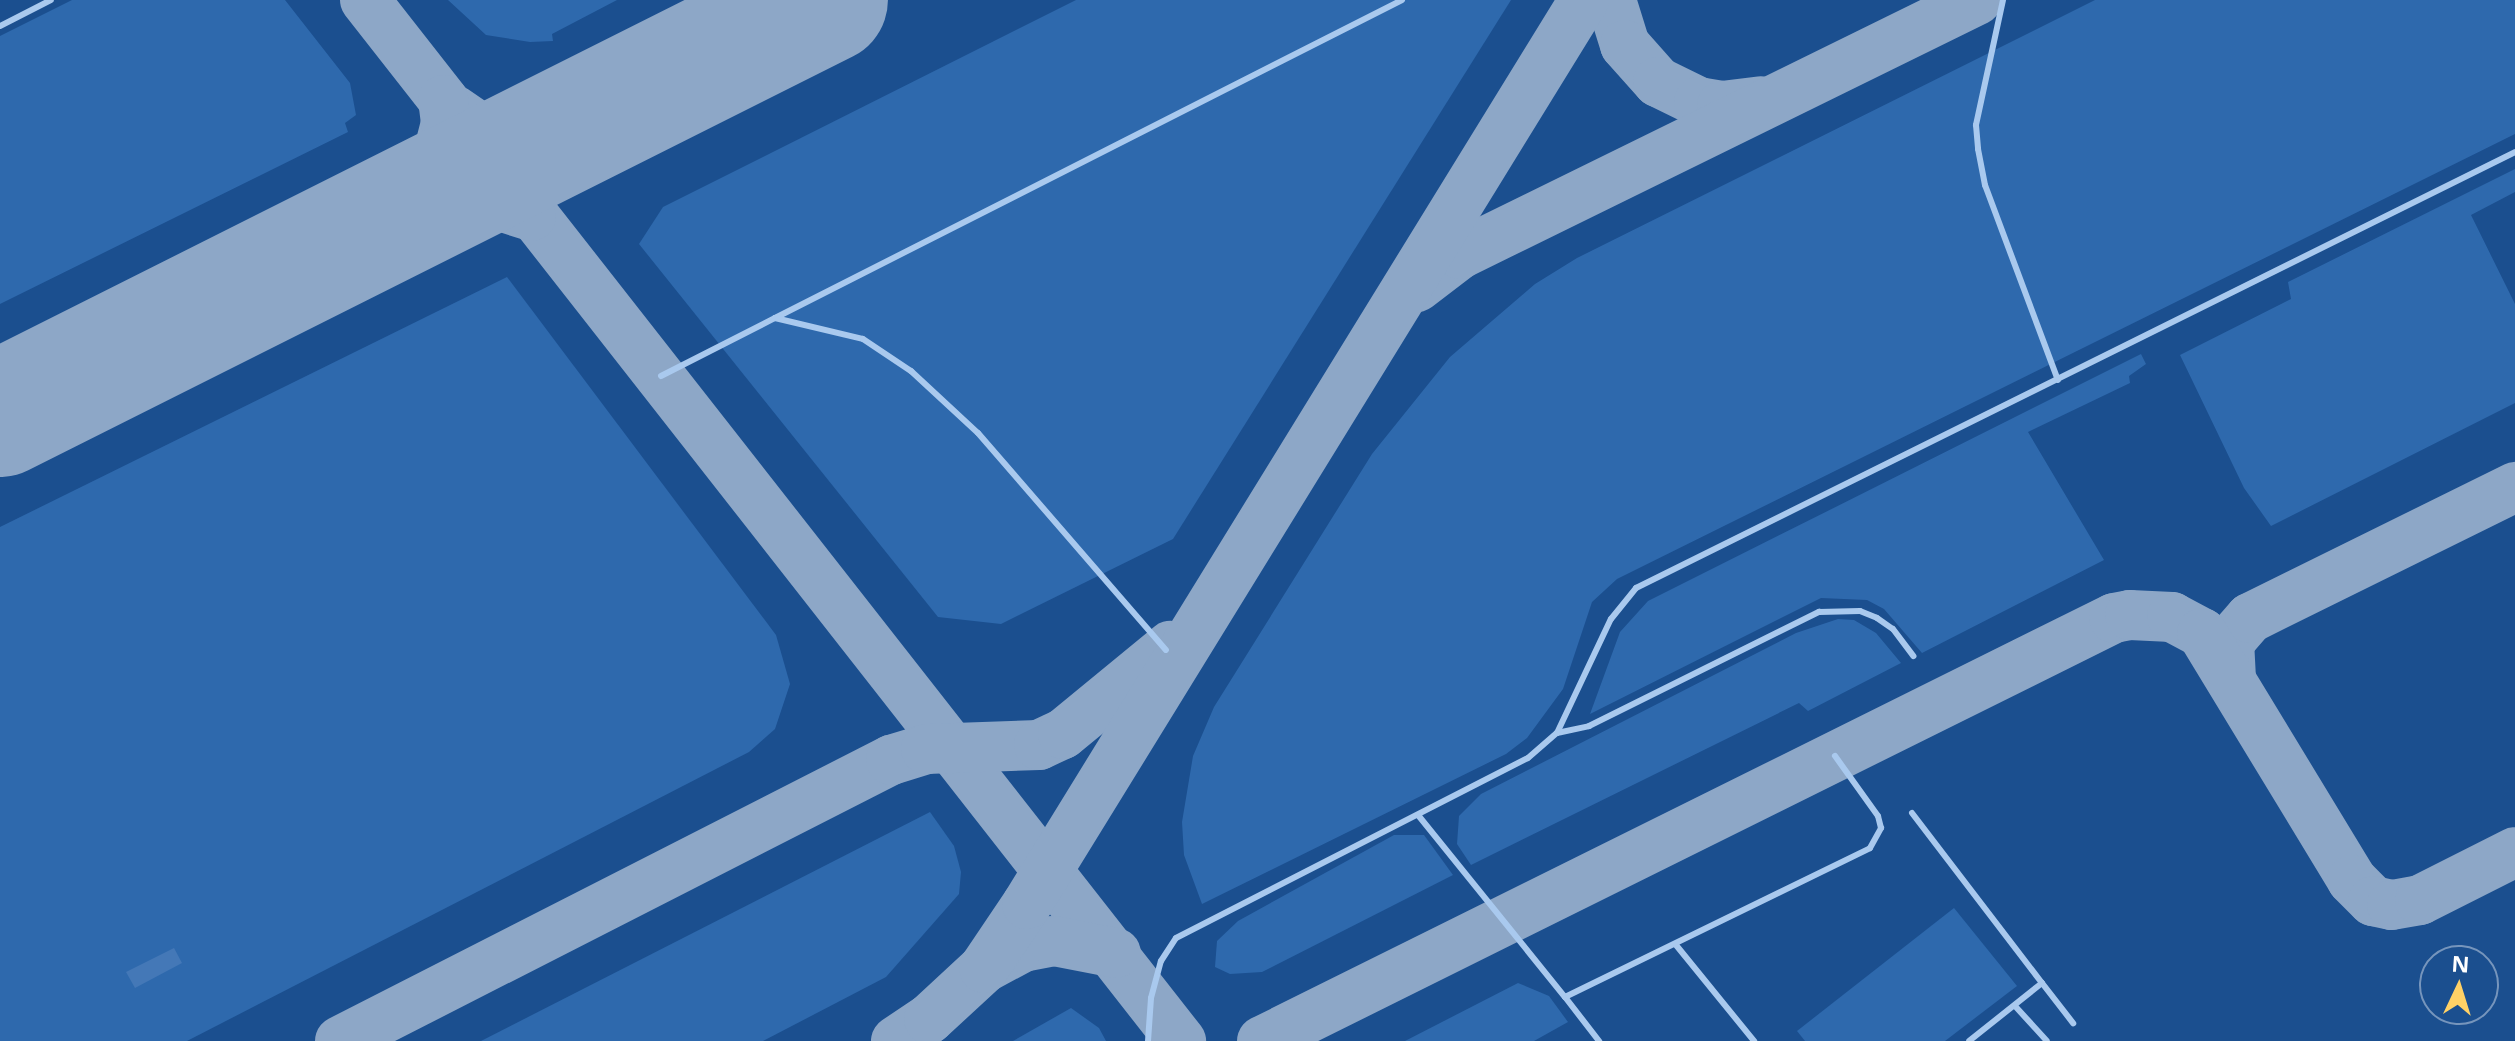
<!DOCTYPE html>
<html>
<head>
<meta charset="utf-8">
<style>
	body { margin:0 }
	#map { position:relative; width:2515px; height:1041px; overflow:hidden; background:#1b4f8f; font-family:"Noto Sans",sans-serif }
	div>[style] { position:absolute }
	.green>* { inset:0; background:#2e69ad }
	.taxiway>* { height:50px; margin:-25px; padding:0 25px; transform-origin:25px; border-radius:25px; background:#8da7c7 }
	.runway>* { height:126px; margin:-63px; padding:0 63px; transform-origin:63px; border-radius:63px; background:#8da7c7 }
	.building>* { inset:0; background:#4478b7 }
	.lane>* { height:6px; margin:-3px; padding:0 3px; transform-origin:3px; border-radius:3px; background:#a9c9ee }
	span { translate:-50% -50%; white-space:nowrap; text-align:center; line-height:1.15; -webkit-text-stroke:7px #1b4f8f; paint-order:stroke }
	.north { position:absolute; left:2419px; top:945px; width:80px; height:80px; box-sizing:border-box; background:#1b4f8f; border:2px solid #7695bc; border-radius:50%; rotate:4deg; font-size:22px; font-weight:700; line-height:32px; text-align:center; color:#fff }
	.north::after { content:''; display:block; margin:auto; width:28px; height:36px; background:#ffd166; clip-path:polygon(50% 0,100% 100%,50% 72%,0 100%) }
</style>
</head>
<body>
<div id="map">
	<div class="green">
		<div style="clip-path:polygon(72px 0,285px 0,350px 83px,356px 115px,345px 123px,348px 132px,0 304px,0 36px)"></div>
		<div style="clip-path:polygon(448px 0,617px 0,552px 34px,553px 41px,530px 42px,486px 35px)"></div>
		<div style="clip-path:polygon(1076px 0,1511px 0,1173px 539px,1001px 624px,938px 617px,639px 244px,663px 207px)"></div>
		<div style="clip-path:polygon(2095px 0,2515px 0,2515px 134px,1617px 579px,1592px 602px,1563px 689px,1527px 738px,1506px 754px,1202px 904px,1184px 855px,1182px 822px,1193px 756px,1214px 707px,1372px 454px,1450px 357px,1535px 284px,1577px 258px)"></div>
		<div style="clip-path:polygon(2515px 169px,2515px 192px,2471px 215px,2515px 304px,2515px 403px,2271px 526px,2244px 488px,2180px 355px,2291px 299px,2288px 282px)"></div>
		<div style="clip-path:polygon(507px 277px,776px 635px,790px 684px,775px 729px,749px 752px,187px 1041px,0 1041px,0 527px)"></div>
		<div style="clip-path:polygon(2141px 354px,2146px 364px,2129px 376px,2130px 383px,2028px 432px,2104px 560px,1922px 653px,1884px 609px,1867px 600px,1821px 598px,1590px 714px,1620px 632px,1648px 601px)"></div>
		<div style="clip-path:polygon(1838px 619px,1854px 620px,1876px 633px,1901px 663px,1808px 711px,1799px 703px,1471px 865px,1457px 844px,1459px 816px,1481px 794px,1796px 633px)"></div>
		<div style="clip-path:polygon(930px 812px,954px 846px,961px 872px,959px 894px,886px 977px,763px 1041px,481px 1041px)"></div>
		<div style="clip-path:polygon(1394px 835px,1424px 835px,1453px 875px,1262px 972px,1230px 974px,1215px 967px,1217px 941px,1238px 921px)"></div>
		<div style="clip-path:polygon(1954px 908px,2017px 986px,1945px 1041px,1805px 1041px,1797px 1031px)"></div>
		<div style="clip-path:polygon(1518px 983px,1549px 996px,1568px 1022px,1534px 1041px,1405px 1041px)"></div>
		<div style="clip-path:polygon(1071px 1008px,1099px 1028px,1106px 1041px,1013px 1041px)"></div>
	</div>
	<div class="taxiway">
		<div style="left:365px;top:0;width:1323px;rotate:51.91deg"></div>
		<div style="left:1611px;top:0;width:47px;rotate:72.7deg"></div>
		<div style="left:1625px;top:45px;width:50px;rotate:48.3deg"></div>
		<div style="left:1658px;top:82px;width:46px;rotate:26deg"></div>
		<div style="left:1699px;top:102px;width:23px;rotate:10deg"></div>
		<div style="left:1722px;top:106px;width:39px;rotate:-7deg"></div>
		<div style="left:454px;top:110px;width:42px;rotate:34.4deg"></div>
		<div style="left:489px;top:134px;width:71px;rotate:-0.8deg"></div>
		<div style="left:422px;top:201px;width:50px;rotate:-4.6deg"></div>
		<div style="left:472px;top:197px;width:62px;rotate:17.9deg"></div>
		<div style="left:392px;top:217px;width:70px;rotate:-51.3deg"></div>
		<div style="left:436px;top:162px;width:40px;rotate:-75.6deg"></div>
		<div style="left:446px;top:123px;width:23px;rotate:-97deg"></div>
		<div style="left:1417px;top:287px;width:54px;rotate:-37.5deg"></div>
		<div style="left:1460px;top:254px;width:576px;rotate:-26.16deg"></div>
		<div style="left:2231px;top:679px;width:37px;rotate:-93deg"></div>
		<div style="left:2229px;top:642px;width:32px;rotate:-49deg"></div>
		<div style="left:2250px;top:618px;width:296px;rotate:-26.3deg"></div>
		<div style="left:984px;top:968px;width:44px;rotate:-28.3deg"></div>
		<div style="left:1023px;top:947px;width:32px;rotate:-11deg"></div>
		<div style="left:1054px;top:941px;width:63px;rotate:11deg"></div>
		<div style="left:340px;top:1041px;width:619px;rotate:-27.02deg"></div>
		<div style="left:891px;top:760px;width:37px;rotate:-17deg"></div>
		<div style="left:926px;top:749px;width:113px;rotate:-2deg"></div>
		<div style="left:1039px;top:745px;width:26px;rotate:-25deg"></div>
		<div style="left:1063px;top:734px;width:139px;rotate:-39.4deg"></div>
		<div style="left:896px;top:1041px;width:40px;rotate:-34deg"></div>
		<div style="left:929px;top:1019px;width:75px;rotate:-42.8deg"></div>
		<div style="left:984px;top:968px;width:77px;rotate:-56.1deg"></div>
		<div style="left:1027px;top:904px;width:1062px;rotate:-58.36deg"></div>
		<div style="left:1262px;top:1041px;width:951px;rotate:-26.4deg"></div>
		<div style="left:2114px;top:618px;width:16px;rotate:-11deg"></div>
		<div style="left:2130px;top:615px;width:42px;rotate:2.7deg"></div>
		<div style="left:2172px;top:617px;width:34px;rotate:28deg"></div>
		<div style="left:2202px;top:633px;width:289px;rotate:58.7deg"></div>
		<div style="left:2352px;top:880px;width:30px;rotate:45deg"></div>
		<div style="left:2373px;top:901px;width:19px;rotate:12deg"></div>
		<div style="left:2392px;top:905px;width:28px;rotate:-10deg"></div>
		<div style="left:2420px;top:900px;width:106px;rotate:-26.8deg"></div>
	</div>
	<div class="runway">
		<div style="left:0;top:414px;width:923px;rotate:-26.65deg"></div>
	</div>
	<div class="building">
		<div style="clip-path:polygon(174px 948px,182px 963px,135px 988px,126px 972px)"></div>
	</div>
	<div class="lane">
		<div style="left:2003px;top:0;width:128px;rotate:102.2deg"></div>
		<div style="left:1976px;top:125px;width:24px;rotate:85deg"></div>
		<div style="left:1978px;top:149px;width:37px;rotate:79deg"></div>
		<div style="left:1985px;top:185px;width:208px;rotate:69.5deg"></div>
		<div style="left:0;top:26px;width:57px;rotate:-27deg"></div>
		<div style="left:775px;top:318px;width:703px;rotate:-26.89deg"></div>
		<div style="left:661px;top:376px;width:128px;rotate:-27deg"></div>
		<div style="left:775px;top:318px;width:90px;rotate:13.4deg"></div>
		<div style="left:863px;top:339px;width:58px;rotate:33.7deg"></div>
		<div style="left:911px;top:371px;width:91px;rotate:42.8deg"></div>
		<div style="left:978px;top:433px;width:287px;rotate:49.1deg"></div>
		<div style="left:1557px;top:733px;width:33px;rotate:-12deg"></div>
		<div style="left:1589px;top:726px;width:257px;rotate:-26.4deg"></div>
		<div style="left:1819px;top:612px;width:41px;rotate:-1.4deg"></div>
		<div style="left:1860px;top:611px;width:18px;rotate:22deg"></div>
		<div style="left:1877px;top:618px;width:19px;rotate:35deg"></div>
		<div style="left:1893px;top:629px;width:34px;rotate:53deg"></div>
		<div style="left:1912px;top:813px;width:214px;rotate:52.6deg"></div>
		<div style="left:2042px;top:983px;width:93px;rotate:141.5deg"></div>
		<div style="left:1418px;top:815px;width:234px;rotate:51.1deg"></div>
		<div style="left:1565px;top:997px;width:339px;rotate:-26deg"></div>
		<div style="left:1870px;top:848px;width:23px;rotate:-61deg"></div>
		<div style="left:1881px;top:828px;width:12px;rotate:-104deg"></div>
		<div style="left:1878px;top:816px;width:74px;rotate:-125.6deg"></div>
		<div style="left:1676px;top:945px;width:124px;rotate:50.9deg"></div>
		<div style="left:2042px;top:983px;width:51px;rotate:52.2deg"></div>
		<div style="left:1565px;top:997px;width:56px;rotate:52.3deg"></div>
		<div style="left:2015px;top:1006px;width:47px;rotate:47.6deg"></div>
		<div style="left:1148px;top:1041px;width:43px;rotate:-86deg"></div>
		<div style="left:1151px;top:998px;width:38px;rotate:-75deg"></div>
		<div style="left:1161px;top:961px;width:27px;rotate:-57deg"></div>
		<div style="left:1176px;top:938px;width:395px;rotate:-27.1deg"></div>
		<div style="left:1528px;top:758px;width:38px;rotate:-41deg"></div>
		<div style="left:1557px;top:733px;width:126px;rotate:-64.7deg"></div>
		<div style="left:1611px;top:619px;width:40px;rotate:-51deg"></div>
		<div style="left:1636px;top:588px;width:981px;rotate:-26.38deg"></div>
	</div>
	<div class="north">N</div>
</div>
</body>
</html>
